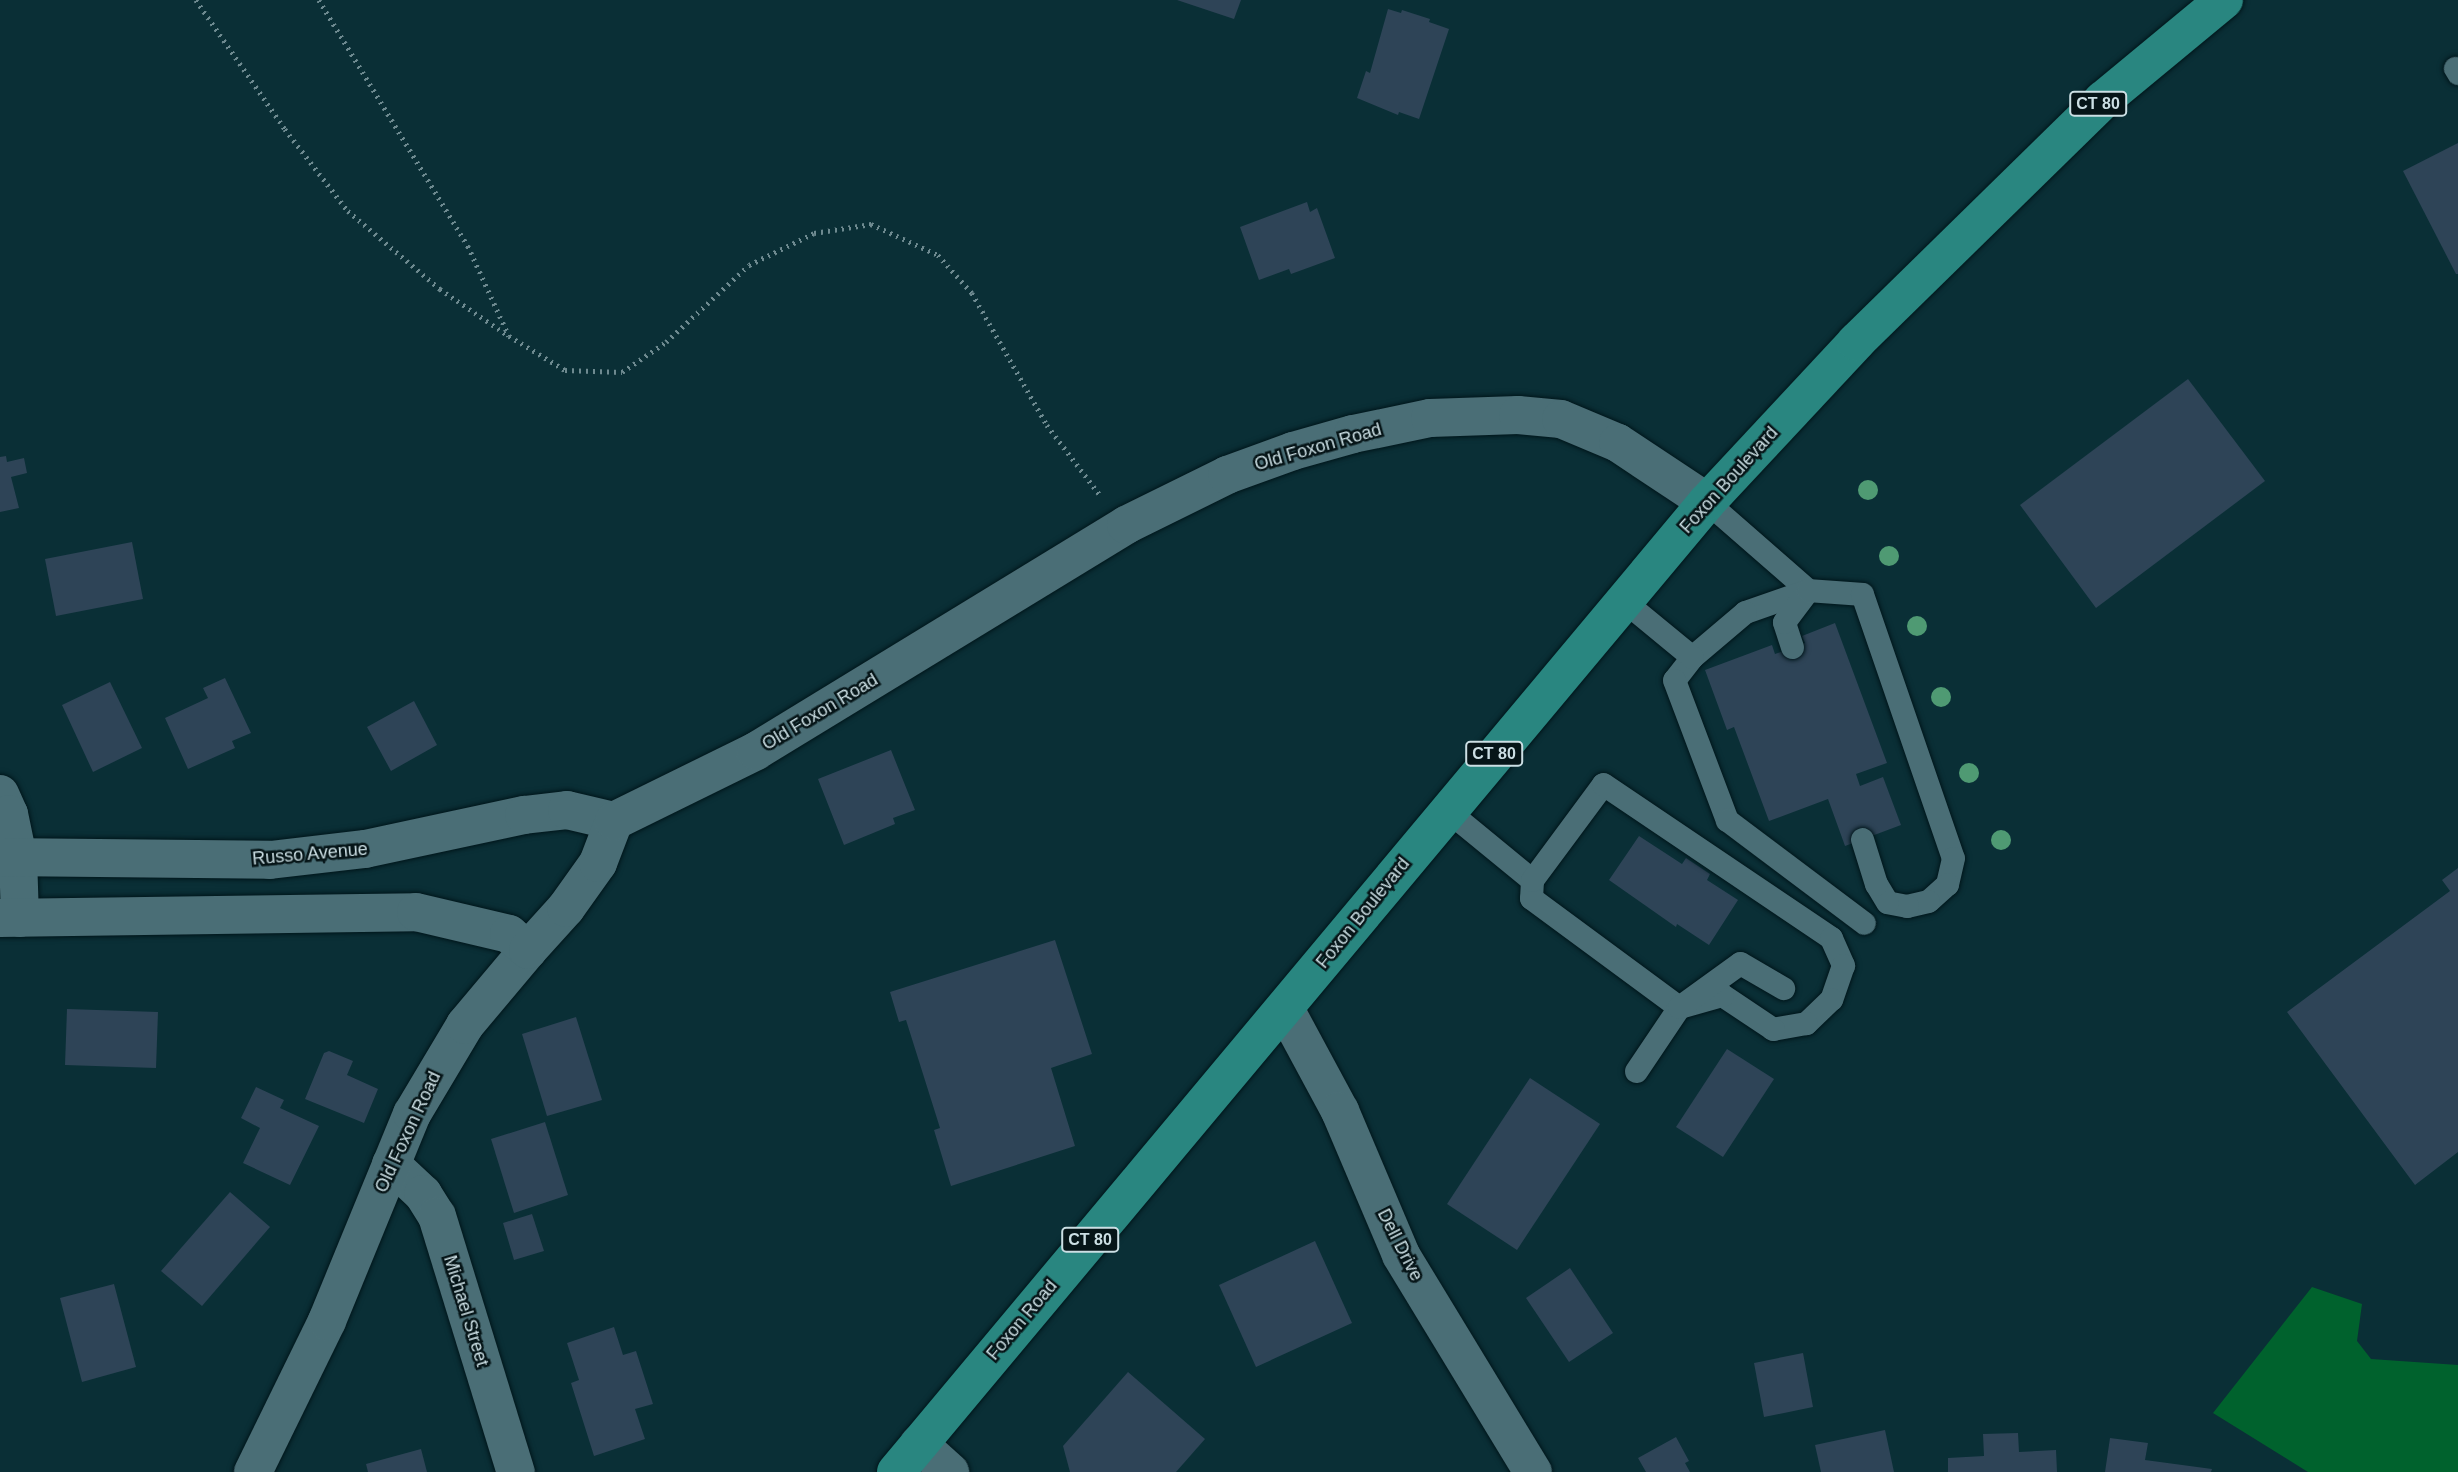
<!DOCTYPE html>
<html>
<head>
<meta charset="utf-8">
<style>
	body { margin:0 }
	#map { position:relative; width:2458px; height:1472px; overflow:hidden; background:#0a2f36; font-family:Arial,sans-serif }
	div>[style] { position:absolute }
	.forest>* { inset:0; background:#00622d }
	.building>* { inset:0; background:#2e4457 }
	.path>* { height:4.5px; margin-top:-2.25px; transform-origin:0; background:repeating-linear-gradient(90deg,#6e8a90 0 2px,transparent 0 7px) }
	.roads { filter:drop-shadow(0 0 2px #00161b) drop-shadow(0 0 2px #00161b) }
	.service>* { height:23px; margin:-11.5px; padding:0 11.5px; transform-origin:11.5px; border-radius:11.5px; background:#4a6e76 }
	.minor>* { height:38px; margin:-19px; padding:0 19px; transform-origin:19px; border-radius:19px; background:#4a6e76 }
	.tertiary>* { height:38px; margin:-19px; padding:0 19px; transform-origin:19px; border-radius:19px; background:#4a6e76 }
	.primary>* { height:38px; margin:-19px; padding:0 19px; transform-origin:19px; border-radius:19px; background:#298680 }
	.trees>* { width:20px; height:20px; margin:-10px; border-radius:50%; background:#4f9a73 }
	span { translate:-50% -50%; white-space:nowrap; text-align:center; line-height:1.15; -webkit-text-stroke:5px #061518; paint-order:stroke }
	.shield-label span { padding:2px 5px; background:#061518; border:2px solid; border-radius:5px; -webkit-text-stroke-width:0 }
	.shield-label { font-size:16px; color:#ccdfe4; font-weight:700 }
	.street-label { font-size:18px; color:#ccdfe4 }
</style>
</head>
<body>
<div id="map">
	<div class="forest">
		<div style="clip-path:polygon(2312px 1287px,2362px 1304px,2357px 1341px,2371px 1359px,2458px 1365px,2458px 1472px,2308px 1472px,2213px 1413px)"></div>
	</div>
	<div class="building">
		<div style="clip-path:polygon(1177px 0,1241px 0,1234px 19px)"></div>
		<div style="clip-path:polygon(1388px 9px,1401px 13px,1402px 10px,1430px 19px,1429px 22px,1449px 29px,1419px 119px,1399px 112px,1398px 115px,1357px 98px,1366px 71px,1370px 73px)"></div>
		<div style="clip-path:polygon(2458px 143px,2458px 274px,2456px 274px,2403px 171px)"></div>
		<div style="clip-path:polygon(1307px 202px,1310px 212px,1317px 208px,1335px 258px,1291px 274px,1289px 269px,1259px 280px,1240px 227px)"></div>
		<div style="clip-path:polygon(2188px 379px,2265px 481px,2096px 608px,2020px 505px)"></div>
		<div style="clip-path:polygon(6px 456px,7px 462px,24px 458px,27px 473px,11px 477px,19px 508px,0 512px,0 457px)"></div>
		<div style="clip-path:polygon(132px 542px,143px 599px,56px 616px,45px 559px)"></div>
		<div style="clip-path:polygon(1835px 623px,1887px 763px,1856px 774px,1860px 786px,1883px 777px,1901px 825px,1845px 846px,1828px 799px,1769px 821px,1734px 727px,1727px 730px,1705px 670px,1772px 645px,1775px 654px,1805px 643px,1802px 636px)"></div>
		<div style="clip-path:polygon(225px 678px,251px 733px,232px 741px,235px 748px,188px 769px,165px 718px,208px 698px,203px 688px)"></div>
		<div style="clip-path:polygon(110px 682px,142px 748px,93px 772px,62px 705px)"></div>
		<div style="clip-path:polygon(414px 701px,437px 745px,391px 771px,367px 727px)"></div>
		<div style="clip-path:polygon(891px 750px,915px 810px,893px 818px,895px 824px,844px 845px,818px 779px)"></div>
		<div style="clip-path:polygon(1639px 836px,1682px 864px,1686px 858px,1710px 874px,1707px 880px,1738px 900px,1709px 945px,1677px 924px,1676px 927px,1609px 880px)"></div>
		<div style="clip-path:polygon(2458px 868px,2458px 1152px,2415px 1185px,2287px 1012px,2450px 891px,2442px 880px)"></div>
		<div style="clip-path:polygon(1055px 940px,1092px 1054px,1051px 1068px,1075px 1146px,951px 1186px,934px 1130px,940px 1128px,906px 1020px,899px 1022px,890px 992px)"></div>
		<div style="clip-path:polygon(67px 1009px,158px 1012px,156px 1068px,65px 1065px)"></div>
		<div style="clip-path:polygon(576px 1017px,602px 1100px,547px 1116px,522px 1034px)"></div>
		<div style="clip-path:polygon(1727px 1049px,1774px 1079px,1723px 1157px,1676px 1127px)"></div>
		<div style="clip-path:polygon(329px 1051px,353px 1061px,347px 1075px,378px 1089px,364px 1123px,305px 1099px,324px 1053px)"></div>
		<div style="clip-path:polygon(1530px 1078px,1600px 1124px,1517px 1250px,1447px 1204px)"></div>
		<div style="clip-path:polygon(256px 1087px,284px 1100px,280px 1108px,319px 1126px,290px 1185px,243px 1163px,260px 1128px,241px 1118px)"></div>
		<div style="clip-path:polygon(545px 1122px,568px 1195px,514px 1213px,491px 1139px)"></div>
		<div style="clip-path:polygon(230px 1192px,270px 1227px,202px 1306px,161px 1271px)"></div>
		<div style="clip-path:polygon(532px 1214px,544px 1251px,514px 1260px,503px 1223px)"></div>
		<div style="clip-path:polygon(1315px 1241px,1352px 1323px,1256px 1367px,1219px 1285px)"></div>
		<div style="clip-path:polygon(1570px 1268px,1613px 1333px,1569px 1362px,1526px 1298px)"></div>
		<div style="clip-path:polygon(114px 1284px,136px 1367px,82px 1382px,60px 1298px)"></div>
		<div style="clip-path:polygon(614px 1327px,623px 1355px,636px 1351px,653px 1404px,635px 1409px,645px 1439px,594px 1456px,571px 1383px,579px 1380px,567px 1343px)"></div>
		<div style="clip-path:polygon(1803px 1353px,1813px 1407px,1764px 1417px,1754px 1363px)"></div>
		<div style="clip-path:polygon(1128px 1372px,1205px 1439px,1176px 1472px,1070px 1472px,1063px 1446px)"></div>
		<div style="clip-path:polygon(1885px 1430px,1894px 1472px,1821px 1472px,1815px 1445px)"></div>
		<div style="clip-path:polygon(2018px 1433px,2019px 1452px,2056px 1450px,2057px 1472px,1948px 1472px,1948px 1458px,1984px 1456px,1983px 1434px)"></div>
		<div style="clip-path:polygon(1676px 1437px,1689px 1461px,1685px 1463px,1690px 1472px,1646px 1472px,1638px 1458px)"></div>
		<div style="clip-path:polygon(2110px 1438px,2148px 1443px,2145px 1460px,2212px 1469px,2211px 1472px,2105px 1472px)"></div>
		<div style="clip-path:polygon(421px 1449px,427px 1472px,368px 1472px,366px 1464px)"></div>
	</div>
	<div class="path">
		<div style="left:196px;top:0;width:157px;rotate:55.4deg"></div>
		<div style="left:285px;top:129px;width:103px;rotate:52.5deg"></div>
		<div style="left:348px;top:211px;width:121px;rotate:40.3deg"></div>
		<div style="left:440px;top:289px;width:83px;rotate:34.3deg"></div>
		<div style="left:319px;top:0;width:288px;rotate:58.8deg"></div>
		<div style="left:468px;top:246px;width:99px;rotate:65.5deg"></div>
		<div style="left:509px;top:336px;width:66px;rotate:31.3deg"></div>
		<div style="left:565px;top:370px;width:57px;rotate:2deg"></div>
		<div style="left:622px;top:372px;width:53px;rotate:-34.3deg"></div>
		<div style="left:666px;top:342px;width:113px;rotate:-42.9deg"></div>
		<div style="left:749px;top:265px;width:72px;rotate:-26.2deg"></div>
		<div style="left:814px;top:233px;width:58px;rotate:-9deg"></div>
		<div style="left:871px;top:224px;width:74px;rotate:24.8deg"></div>
		<div style="left:938px;top:255px;width:51px;rotate:48.2deg"></div>
		<div style="left:972px;top:293px;width:152px;rotate:60.4deg"></div>
		<div style="left:1047px;top:425px;width:88px;rotate:52.9deg"></div>
	</div>
	<div class="roads">
		<div class="service">
			<div style="left:2455px;top:68px;width:6px;rotate:59deg"></div>
			<div style="left:1707px;top:502px;width:134px;rotate:41.1deg"></div>
			<div style="left:1808px;top:590px;width:67px;rotate:160.8deg"></div>
			<div style="left:1745px;top:612px;width:70px;rotate:139.7deg"></div>
			<div style="left:1692px;top:657px;width:29px;rotate:128deg"></div>
			<div style="left:1674px;top:680px;width:150px;rotate:69.3deg"></div>
			<div style="left:1727px;top:820px;width:171px;rotate:36.9deg"></div>
			<div style="left:1624px;top:601px;width:88px;rotate:39.5deg"></div>
			<div style="left:1792px;top:647px;width:26px;rotate:-108deg"></div>
			<div style="left:1784px;top:622px;width:40px;rotate:-53deg"></div>
			<div style="left:1808px;top:590px;width:54px;rotate:4.2deg"></div>
			<div style="left:1862px;top:594px;width:279px;rotate:71deg"></div>
			<div style="left:1953px;top:858px;width:27px;rotate:103deg"></div>
			<div style="left:1947px;top:884px;width:25px;rotate:138deg"></div>
			<div style="left:1928px;top:901px;width:22px;rotate:167deg"></div>
			<div style="left:1907px;top:906px;width:20px;rotate:-169deg"></div>
			<div style="left:1887px;top:902px;width:21px;rotate:-121deg"></div>
			<div style="left:1876px;top:884px;width:47px;rotate:-107.3deg"></div>
			<div style="left:1448px;top:811px;width:109px;rotate:39.4deg"></div>
			<div style="left:1532px;top:880px;width:18px;rotate:93deg"></div>
			<div style="left:1531px;top:898px;width:184px;rotate:36.4deg"></div>
			<div style="left:1532px;top:880px;width:119px;rotate:-53.5deg"></div>
			<div style="left:1603px;top:784px;width:275px;rotate:34deg"></div>
			<div style="left:1831px;top:938px;width:30px;rotate:66deg"></div>
			<div style="left:1843px;top:965px;width:36px;rotate:109deg"></div>
			<div style="left:1831px;top:999px;width:35px;rotate:136deg"></div>
			<div style="left:1806px;top:1023px;width:34px;rotate:170deg"></div>
			<div style="left:1773px;top:1029px;width:61px;rotate:-146.3deg"></div>
			<div style="left:1722px;top:995px;width:45px;rotate:164.4deg"></div>
			<div style="left:1636px;top:1071px;width:77px;rotate:-56.1deg"></div>
			<div style="left:1679px;top:1007px;width:75px;rotate:-35.8deg"></div>
			<div style="left:1740px;top:963px;width:50px;rotate:30.2deg"></div>
		</div>
		<div class="minor">
			<div style="left:0;top:794px;width:22px;rotate:66deg"></div>
			<div style="left:9px;top:814px;width:44px;rotate:78.2deg"></div>
			<div style="left:18px;top:857px;width:61px;rotate:88.1deg"></div>
			<div style="left:1285px;top:1009px;width:116px;rotate:61.7deg"></div>
			<div style="left:1340px;top:1111px;width:156px;rotate:67deg"></div>
			<div style="left:1401px;top:1255px;width:254px;rotate:58.7deg"></div>
			<div style="left:391px;top:1164px;width:44px;rotate:43.2deg"></div>
			<div style="left:423px;top:1194px;width:26px;rotate:58deg"></div>
			<div style="left:437px;top:1216px;width:268px;rotate:72.9deg"></div>
			<div style="left:919px;top:1444px;width:42px;rotate:42.1deg"></div>
			<div style="left:253px;top:1472px;width:168px;rotate:-63.9deg"></div>
			<div style="left:327px;top:1321px;width:224px;rotate:-67.7deg"></div>
			<div style="left:412px;top:1114px;width:104px;rotate:-59.2deg"></div>
			<div style="left:465px;top:1025px;width:98px;rotate:-50deg"></div>
		</div>
		<div class="tertiary">
			<div style="left:0;top:857px;width:270px;rotate:0.6deg"></div>
			<div style="left:270px;top:860px;width:96px;rotate:-6.6deg"></div>
			<div style="left:365px;top:849px;width:163px;rotate:-12.1deg"></div>
			<div style="left:524px;top:815px;width:43px;rotate:-6.6deg"></div>
			<div style="left:567px;top:810px;width:48px;rotate:13.2deg"></div>
			<div style="left:0;top:918px;width:416px;rotate:-0.8deg"></div>
			<div style="left:416px;top:912px;width:96px;rotate:13.3deg"></div>
			<div style="left:509px;top:934px;width:25px;rotate:40deg"></div>
			<div style="left:528px;top:950px;width:57px;rotate:-47.9deg"></div>
			<div style="left:566px;top:908px;width:55px;rotate:-54.6deg"></div>
			<div style="left:598px;top:863px;width:45px;rotate:-69.1deg"></div>
			<div style="left:614px;top:821px;width:158px;rotate:-26.2deg"></div>
			<div style="left:756px;top:751px;width:434px;rotate:-31.4deg"></div>
			<div style="left:1126px;top:525px;width:113px;rotate:-26.3deg"></div>
			<div style="left:1227px;top:475px;width:70px;rotate:-20deg"></div>
			<div style="left:1293px;top:451px;width:62px;rotate:-15.8deg"></div>
			<div style="left:1353px;top:434px;width:79px;rotate:-11.7deg"></div>
			<div style="left:1430px;top:418px;width:88px;rotate:-2deg"></div>
			<div style="left:1518px;top:415px;width:43px;rotate:5.3deg"></div>
			<div style="left:1561px;top:419px;width:62px;rotate:22.8deg"></div>
			<div style="left:1618px;top:443px;width:107px;rotate:33.5deg"></div>
		</div>
		<div class="primary">
			<div style="left:896px;top:1472px;width:1264px;rotate:-50.1deg"></div>
			<div style="left:1707px;top:502px;width:219px;rotate:-47deg"></div>
			<div style="left:1856px;top:342px;width:346px;rotate:-44.4deg"></div>
			<div style="left:2103px;top:100px;width:157px;rotate:-39.6deg"></div>
		</div>
	</div>
	<div class="trees">
		<div style="left:1868px;top:490px"></div>
		<div style="left:1889px;top:556px"></div>
		<div style="left:1917px;top:626px"></div>
		<div style="left:1941px;top:697px"></div>
		<div style="left:1969px;top:773px"></div>
		<div style="left:2001px;top:840px"></div>
	</div>
	<div class="shield-label">
		<span style="left:2098px;top:104px">CT 80</span>
		<span style="left:1494px;top:754px">CT 80</span>
		<span style="left:1090px;top:1240px">CT 80</span>
	</div>
	<div class="street-label">
		<span style="left:1318px;top:447px;rotate:-16deg">Old Foxon Road</span>
		<span style="left:1729px;top:480px;rotate:-48deg">Foxon Boulevard</span>
		<span style="left:820px;top:712px;rotate:-31deg">Old Foxon Road</span>
		<span style="left:310px;top:854px;rotate:-5deg">Russo Avenue</span>
		<span style="left:1363px;top:913px;rotate:-51deg">Foxon Boulevard</span>
		<span style="left:408px;top:1132px;rotate:-65deg">Old Foxon Road</span>
		<span style="left:1400px;top:1245px;rotate:63deg">Dell Drive</span>
		<span style="left:466px;top:1311px;rotate:73deg">Michael Street</span>
		<span style="left:1022px;top:1320px;rotate:-50deg">Foxon Road</span>
	</div>
</div>
</body>
</html>
